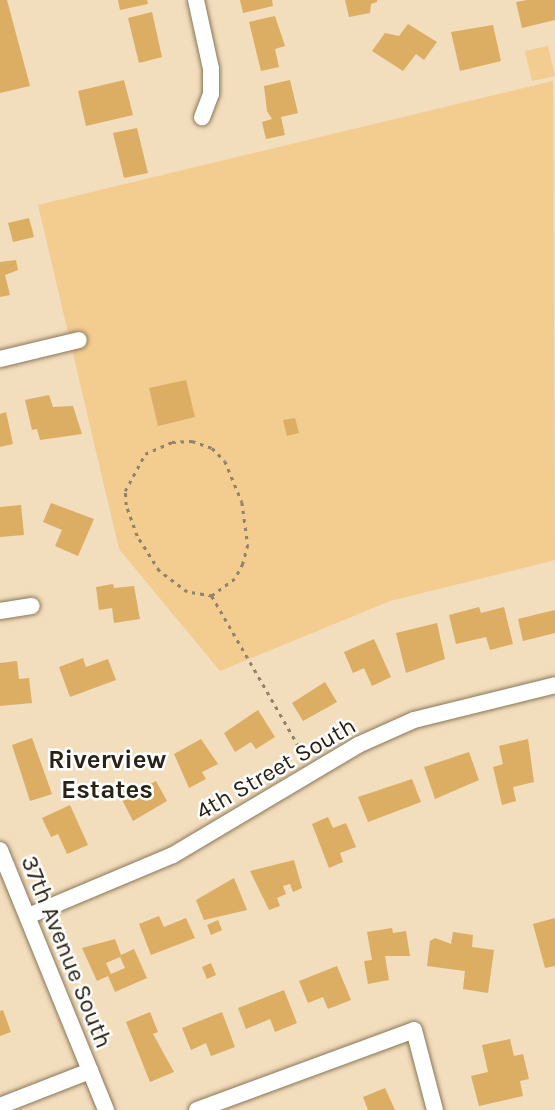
<!DOCTYPE html>
<html>
<head>
<meta charset="utf-8">
<style>
	body { margin:0 }
	#map { position:relative; width:555px; height:1110px; overflow:hidden; background:#f2ddbc; font-family:Karla,sans-serif }
	div>[style] { position:absolute }
	.green>* { inset:0; background:#f3cc8f }
	.building>* { inset:0; background:#dbae64 }
	.path>* { height:2.5px; margin-top:-1.25px; transform-origin:0; background:repeating-linear-gradient(90deg,#91826b 0 3.5px,transparent 0 8.5px) }
	.roads { filter:drop-shadow(0 0 2px #8a7759) drop-shadow(0 0 2px #8a7759) }
	.minor>* { height:16px; margin:-8px; padding:0 8px; transform-origin:8px; border-radius:8px; background:#fff }
	span { translate:-50% -50%; white-space:nowrap; text-align:center; line-height:1.15; -webkit-text-stroke:5px #fff; paint-order:stroke }
	.street-label { font-size:24px; color:#2a2216 }
	.neighbourhood-label { font-size:26px; color:#2a2216; font-weight:700 }
</style>
</head>
<body>
<div id="map">
	<div class="green">
		<div style="clip-path:polygon(548px 46px,555px 76px,532px 81px,525px 51px)"></div>
		<div style="clip-path:polygon(553px 81px,555px 560px,390px 601px,220px 671px,119px 549px,38px 205px)"></div>
	</div>
	<div class="building">
		<div style="clip-path:polygon(0 0,7px 0,30px 86px,0 93px)"></div>
		<div style="clip-path:polygon(118px 0,147px 0,148px 4px,120px 10px)"></div>
		<div style="clip-path:polygon(240px 0,272px 0,273px 6px,243px 13px)"></div>
		<div style="clip-path:polygon(345px 0,377px 0,377px 2px,371px 4px,370px 13px,349px 17px)"></div>
		<div style="clip-path:polygon(527px 0,555px 0,555px 20px,522px 28px,516px 2px)"></div>
		<div style="clip-path:polygon(152px 12px,162px 57px,139px 63px,128px 18px)"></div>
		<div style="clip-path:polygon(275px 16px,285px 46px,275px 49px,279px 67px,261px 71px,249px 22px)"></div>
		<div style="clip-path:polygon(408px 24px,437px 42px,424px 60px,416px 54px,403px 71px,372px 51px,385px 33px,399px 36px)"></div>
		<div style="clip-path:polygon(493px 25px,501px 61px,460px 71px,451px 32px)"></div>
		<div style="clip-path:polygon(124px 80px,133px 115px,86px 126px,78px 91px)"></div>
		<div style="clip-path:polygon(290px 80px,298px 113px,281px 117px,285px 135px,266px 139px,262px 122px,272px 119px,267px 111px,264px 86px)"></div>
		<div style="clip-path:polygon(137px 128px,148px 173px,124px 178px,113px 133px)"></div>
		<div style="clip-path:polygon(29px 218px,34px 237px,13px 242px,8px 223px)"></div>
		<div style="clip-path:polygon(16px 260px,18px 270px,5px 275px,10px 295px,0 297px,0 262px)"></div>
		<div style="clip-path:polygon(186px 380px,195px 417px,158px 426px,149px 388px)"></div>
		<div style="clip-path:polygon(49px 395px,53px 407px,73px 406px,82px 434px,40px 440px,37px 429px,32px 430px,25px 400px)"></div>
		<div style="clip-path:polygon(6px 412px,13px 444px,0 447px,0 414px)"></div>
		<div style="clip-path:polygon(295px 418px,299px 433px,287px 436px,283px 420px)"></div>
		<div style="clip-path:polygon(51px 503px,94px 519px,78px 556px,55px 546px,62px 530px,43px 522px)"></div>
		<div style="clip-path:polygon(21px 505px,24px 535px,0 537px,0 507px)"></div>
		<div style="clip-path:polygon(113px 584px,114px 588px,134px 586px,140px 619px,114px 623px,112px 608px,99px 610px,96px 587px)"></div>
		<div style="clip-path:polygon(479px 607px,481px 613px,504px 607px,513px 644px,490px 650px,486px 637px,456px 644px,449px 615px)"></div>
		<div style="clip-path:polygon(555px 610px,555px 633px,523px 641px,518px 619px)"></div>
		<div style="clip-path:polygon(437px 623px,445px 659px,406px 673px,396px 633px)"></div>
		<div style="clip-path:polygon(374px 639px,391px 677px,372px 686px,364px 668px,353px 673px,344px 652px)"></div>
		<div style="clip-path:polygon(83px 658px,86px 667px,108px 659px,116px 680px,70px 697px,59px 667px)"></div>
		<div style="clip-path:polygon(17px 661px,19px 679px,29px 678px,32px 703px,0 706px,0 663px)"></div>
		<div style="clip-path:polygon(325px 682px,337px 702px,303px 721px,292px 703px)"></div>
		<div style="clip-path:polygon(258px 710px,275px 737px,256px 749px,251px 742px,235px 752px,224px 733px)"></div>
		<div style="clip-path:polygon(32px 738px,52px 794px,30px 801px,12px 745px)"></div>
		<div style="clip-path:polygon(201px 739px,218px 764px,202px 772px,206px 779px,189px 788px,174px 754px)"></div>
		<div style="clip-path:polygon(528px 739px,534px 782px,513px 787px,516px 801px,502px 805px,493px 767px,503px 764px,499px 746px)"></div>
		<div style="clip-path:polygon(469px 752px,479px 780px,435px 799px,424px 767px)"></div>
		<div style="clip-path:polygon(412px 779px,421px 802px,368px 822px,358px 797px)"></div>
		<div style="clip-path:polygon(156px 781px,167px 801px,133px 821px,118px 792px,126px 787px,130px 795px)"></div>
		<div style="clip-path:polygon(70px 805px,88px 845px,67px 854px,58px 834px,51px 837px,42px 818px)"></div>
		<div style="clip-path:polygon(328px 817px,333px 828px,346px 823px,356px 847px,340px 853px,343px 862px,329px 868px,312px 824px)"></div>
		<div style="clip-path:polygon(294px 860px,302px 888px,293px 892px,290px 884px,283px 886px,286px 894px,277px 898px,280px 906px,269px 910px,250px 871px)"></div>
		<div style="clip-path:polygon(234px 878px,247px 910px,204px 920px,196px 900px)"></div>
		<div style="clip-path:polygon(159px 916px,164px 927px,186px 918px,195px 938px,151px 955px,139px 924px)"></div>
		<div style="clip-path:polygon(555px 918px,555px 966px,545px 968px,533px 924px)"></div>
		<div style="clip-path:polygon(218px 920px,222px 930px,211px 935px,207px 925px)"></div>
		<div style="clip-path:polygon(392px 928px,393px 933px,406px 931px,410px 956px,385px 956px,389px 980px,368px 984px,364px 961px,372px 960px,367px 932px)"></div>
		<div style="clip-path:polygon(453px 932px,473px 935px,472px 947px,494px 950px,488px 993px,463px 989px,465px 971px,427px 966px,430px 941px,435px 938px,451px 944px)"></div>
		<div style="clip-path:polygon(evenodd,115px 939px,121px 955px,134px 949px,147px 978px,115px 992px,108px 976px,97px 981px,82px 948px,115px 939px,120px 957px,125px 968px,111px 974px,106px 963px,120px 957px)"></div>
		<div style="clip-path:polygon(211px 963px,216px 975px,207px 979px,202px 967px)"></div>
		<div style="clip-path:polygon(337px 966px,351px 1000px,328px 1009px,323px 997px,308px 1003px,299px 981px)"></div>
		<div style="clip-path:polygon(284px 990px,297px 1023px,275px 1032px,270px 1019px,246px 1029px,238px 1008px)"></div>
		<div style="clip-path:polygon(3px 1010px,11px 1032px,0 1036px,0 1011px)"></div>
		<div style="clip-path:polygon(150px 1012px,158px 1032px,153px 1034px,174px 1072px,150px 1082px,126px 1022px)"></div>
		<div style="clip-path:polygon(222px 1012px,235px 1047px,211px 1056px,206px 1043px,191px 1050px,182px 1028px)"></div>
		<div style="clip-path:polygon(510px 1039px,514px 1056px,523px 1054px,529px 1079px,520px 1081px,523px 1096px,479px 1106px,471px 1076px,488px 1072px,482px 1045px)"></div>
		<div style="clip-path:polygon(385px 1088px,395px 1110px,368px 1110px,363px 1097px)"></div>
	</div>
	<div class="path">
		<div style="left:172px;top:442px;width:20px;rotate:-3deg"></div>
		<div style="left:192px;top:441px;width:21px;rotate:19deg"></div>
		<div style="left:212px;top:448px;width:18px;rotate:45deg"></div>
		<div style="left:225px;top:461px;width:44px;rotate:67.5deg"></div>
		<div style="left:242px;top:502px;width:43px;rotate:82.1deg"></div>
		<div style="left:248px;top:545px;width:20px;rotate:105deg"></div>
		<div style="left:243px;top:564px;width:17px;rotate:118deg"></div>
		<div style="left:235px;top:579px;width:29px;rotate:144deg"></div>
		<div style="left:212px;top:596px;width:25px;rotate:-171deg"></div>
		<div style="left:187px;top:592px;width:35px;rotate:-143deg"></div>
		<div style="left:159px;top:571px;width:41px;rotate:-122.2deg"></div>
		<div style="left:137px;top:536px;width:33px;rotate:-110deg"></div>
		<div style="left:126px;top:505px;width:14px;rotate:-94deg"></div>
		<div style="left:125px;top:491px;width:42px;rotate:-61.6deg"></div>
		<div style="left:145px;top:454px;width:30px;rotate:-24deg"></div>
		<div style="left:212px;top:596px;width:186px;rotate:60deg"></div>
	</div>
	<div class="roads">
		<div class="minor">
			<div style="left:196px;top:0;width:71px;rotate:77.7deg"></div>
			<div style="left:211px;top:69px;width:25px;rotate:90deg"></div>
			<div style="left:211px;top:94px;width:25px;rotate:111deg"></div>
			<div style="left:0;top:359px;width:81px;rotate:-13.5deg"></div>
			<div style="left:0;top:611px;width:32px;rotate:-9deg"></div>
			<div style="left:0;top:850px;width:281px;rotate:67.8deg"></div>
			<div style="left:28px;top:916px;width:157px;rotate:-22.8deg"></div>
			<div style="left:173px;top:855px;width:215px;rotate:-30.7deg"></div>
			<div style="left:358px;top:745px;width:61px;rotate:-24.1deg"></div>
			<div style="left:414px;top:720px;width:145px;rotate:-13.9deg"></div>
			<div style="left:0;top:1106px;width:97px;rotate:-21.3deg"></div>
			<div style="left:197px;top:1110px;width:231px;rotate:-20.2deg"></div>
			<div style="left:414px;top:1030px;width:83px;rotate:75.3deg"></div>
		</div>
	</div>
	<div class="street-label">
		<span style="left:276px;top:769px;rotate:-30deg">4th Street South</span>
		<span style="left:66px;top:952px;rotate:68deg">37th Avenue South</span>
	</div>
	<div class="neighbourhood-label">
		<span style="left:107px;top:775px">Riverview<br>Estates</span>
	</div>
</div>
</body>
</html>
